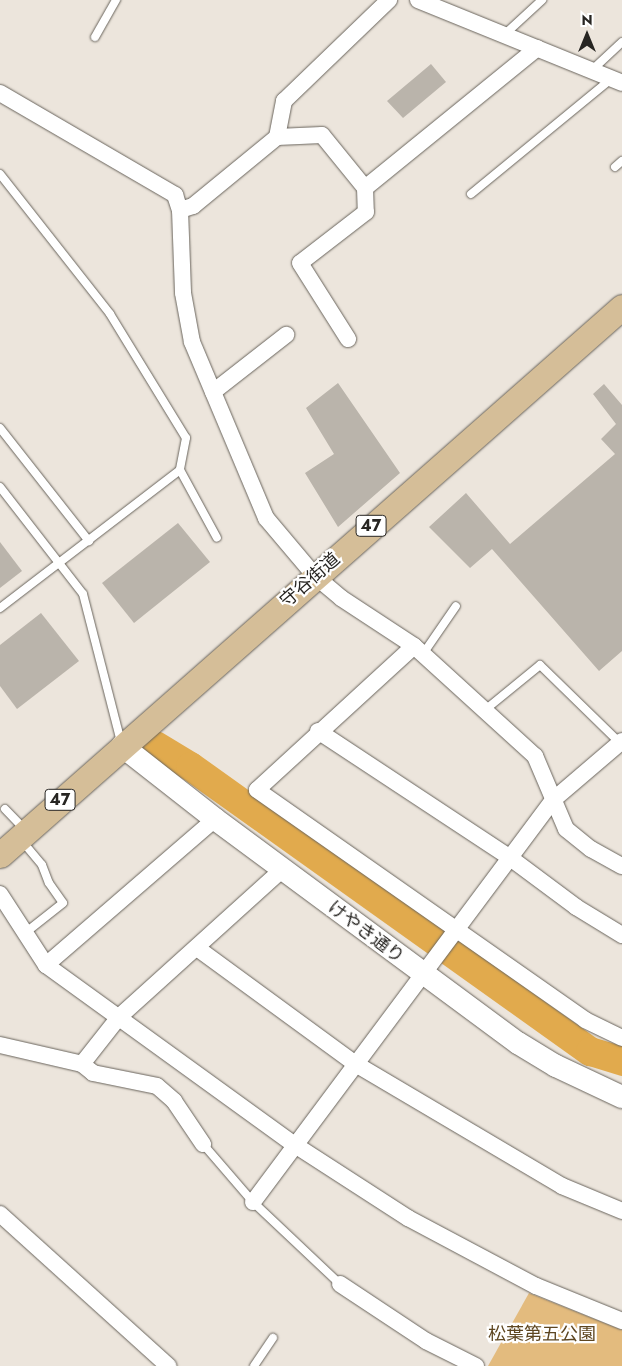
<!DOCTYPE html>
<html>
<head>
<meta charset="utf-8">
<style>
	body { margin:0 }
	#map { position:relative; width:622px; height:1366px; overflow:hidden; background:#ece5dc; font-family:Jost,"Noto Sans JP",sans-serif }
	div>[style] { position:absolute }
	.green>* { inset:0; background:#e3bb7e }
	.river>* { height:29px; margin:-14.5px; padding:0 14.5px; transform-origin:14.5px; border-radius:14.5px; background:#e1aa4d }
	.building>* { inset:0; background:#bab4ab }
	.roads { filter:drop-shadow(0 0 1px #69645c) drop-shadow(0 0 1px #69645c) }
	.lane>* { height:8px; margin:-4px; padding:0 4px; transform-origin:4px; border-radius:4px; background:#fff }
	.street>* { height:16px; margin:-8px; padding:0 8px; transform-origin:8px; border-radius:8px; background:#fff }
	.secondary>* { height:22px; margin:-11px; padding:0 11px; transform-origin:11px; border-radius:11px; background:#fff }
	.primary>* { height:25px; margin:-12.5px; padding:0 12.5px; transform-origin:12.5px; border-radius:12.5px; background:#d5be98 }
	span { translate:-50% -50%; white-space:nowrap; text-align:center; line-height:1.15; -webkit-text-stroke:4.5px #fff; paint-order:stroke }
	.shield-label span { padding:1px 4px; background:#fff; border:1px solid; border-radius:4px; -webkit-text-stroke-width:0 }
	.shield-label { font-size:16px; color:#272522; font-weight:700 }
	.street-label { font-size:18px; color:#272522 }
	.park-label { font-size:18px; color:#5e4620 }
	.north { position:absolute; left:562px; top:10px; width:50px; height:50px; -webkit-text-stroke:4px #fff; paint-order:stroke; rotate:0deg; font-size:14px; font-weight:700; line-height:20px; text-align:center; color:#272522 }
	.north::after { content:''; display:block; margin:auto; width:18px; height:22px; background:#272522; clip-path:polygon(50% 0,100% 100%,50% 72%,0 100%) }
</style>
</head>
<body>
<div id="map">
	<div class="green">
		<div style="clip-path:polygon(529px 1293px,622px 1330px,622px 1366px,488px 1366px)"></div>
	</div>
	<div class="river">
		<div style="left:155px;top:745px;width:41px;rotate:31deg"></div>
		<div style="left:190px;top:766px;width:491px;rotate:35.5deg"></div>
		<div style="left:590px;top:1051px;width:34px;rotate:17deg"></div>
	</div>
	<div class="building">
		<div style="clip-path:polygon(431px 64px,446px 82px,403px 118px,387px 101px)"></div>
		<div style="clip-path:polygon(338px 383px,400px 473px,338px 527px,305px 473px,334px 454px,306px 408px)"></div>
		<div style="clip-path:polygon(604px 384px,622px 405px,622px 651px,599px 671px,492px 549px,470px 568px,429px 527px,466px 493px,510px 544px,615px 454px,601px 439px,616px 424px,593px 394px)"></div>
		<div style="clip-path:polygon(178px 523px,210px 562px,134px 623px,102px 583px)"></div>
		<div style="clip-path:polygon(0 542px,22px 571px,0 588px)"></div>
		<div style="clip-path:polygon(41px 613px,79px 661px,17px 709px,0 686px,0 645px)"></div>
	</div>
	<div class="roads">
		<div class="lane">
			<div style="left:504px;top:35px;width:52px;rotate:-42.6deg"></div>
			<div style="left:95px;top:37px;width:43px;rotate:-60.4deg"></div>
			<div style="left:591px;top:71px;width:42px;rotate:-43.1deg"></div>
			<div style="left:615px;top:167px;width:9px;rotate:-41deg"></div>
			<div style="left:0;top:174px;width:178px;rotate:51.8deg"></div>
			<div style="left:110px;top:314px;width:145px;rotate:58.5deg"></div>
			<div style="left:186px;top:438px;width:33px;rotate:101deg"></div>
			<div style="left:180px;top:470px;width:227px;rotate:142.5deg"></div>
			<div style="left:471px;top:194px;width:181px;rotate:-39.4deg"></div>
			<div style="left:0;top:428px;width:144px;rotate:51.8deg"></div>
			<div style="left:180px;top:470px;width:77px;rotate:61.4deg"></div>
			<div style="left:0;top:487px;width:135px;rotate:52.2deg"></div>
			<div style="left:83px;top:594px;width:153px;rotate:75.6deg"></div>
			<div style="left:423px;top:654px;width:58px;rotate:-55.5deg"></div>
			<div style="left:485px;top:710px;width:71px;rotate:-39.3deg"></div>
			<div style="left:540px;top:665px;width:112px;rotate:44.3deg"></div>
			<div style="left:5px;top:809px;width:28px;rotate:46deg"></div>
			<div style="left:22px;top:841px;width:31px;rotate:50deg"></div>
			<div style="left:42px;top:865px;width:19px;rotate:69deg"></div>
			<div style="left:49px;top:883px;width:24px;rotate:55deg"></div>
			<div style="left:63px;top:903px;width:48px;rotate:141.7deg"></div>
			<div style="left:203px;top:1144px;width:77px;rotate:49.2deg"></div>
			<div style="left:253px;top:1202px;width:120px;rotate:43.3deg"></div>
			<div style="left:254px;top:1366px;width:34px;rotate:-56deg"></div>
		</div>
		<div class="street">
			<div style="left:418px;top:0;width:220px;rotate:22.1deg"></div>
			<div style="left:0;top:93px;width:203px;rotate:30.2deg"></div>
			<div style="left:175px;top:195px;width:16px;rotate:72deg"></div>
			<div style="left:180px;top:210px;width:83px;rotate:87.9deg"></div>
			<div style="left:183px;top:293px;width:50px;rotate:79.6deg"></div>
			<div style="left:192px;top:342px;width:191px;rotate:67.2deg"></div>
			<div style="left:266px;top:518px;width:76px;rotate:49.8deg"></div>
			<div style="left:315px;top:576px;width:34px;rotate:40deg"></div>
			<div style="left:341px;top:598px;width:87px;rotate:33.3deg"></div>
			<div style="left:414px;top:646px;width:164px;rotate:42.3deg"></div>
			<div style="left:535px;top:756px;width:79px;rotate:67deg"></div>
			<div style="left:566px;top:829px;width:32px;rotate:39deg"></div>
			<div style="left:591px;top:849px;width:35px;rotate:29deg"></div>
			<div style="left:277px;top:137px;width:37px;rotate:-79deg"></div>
			<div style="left:284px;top:101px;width:146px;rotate:-43.9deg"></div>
			<div style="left:365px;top:188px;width:222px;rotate:-39.1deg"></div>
			<div style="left:180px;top:210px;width:14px;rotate:-17deg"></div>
			<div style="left:193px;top:206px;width:109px;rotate:-39.4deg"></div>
			<div style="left:277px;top:137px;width:45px;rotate:-2.5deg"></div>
			<div style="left:322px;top:135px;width:68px;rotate:50.9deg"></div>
			<div style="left:365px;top:188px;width:24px;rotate:88deg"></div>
			<div style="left:366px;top:212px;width:83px;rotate:142.3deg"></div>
			<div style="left:300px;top:263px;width:90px;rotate:57.7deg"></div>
			<div style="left:213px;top:392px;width:93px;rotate:-38deg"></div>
			<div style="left:414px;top:646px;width:213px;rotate:137.5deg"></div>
			<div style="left:257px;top:790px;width:401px;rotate:35deg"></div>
			<div style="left:585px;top:1020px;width:41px;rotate:25.9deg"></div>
			<div style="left:318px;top:731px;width:229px;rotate:33.4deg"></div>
			<div style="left:509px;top:857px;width:84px;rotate:36.7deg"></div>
			<div style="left:576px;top:907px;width:54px;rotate:31.3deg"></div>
			<div style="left:0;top:894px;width:85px;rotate:57.1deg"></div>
			<div style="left:46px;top:965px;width:307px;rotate:35.9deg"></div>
			<div style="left:295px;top:1145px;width:135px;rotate:32.9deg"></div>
			<div style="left:408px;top:1218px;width:145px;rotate:28deg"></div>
			<div style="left:536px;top:1286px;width:93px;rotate:22.1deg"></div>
			<div style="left:197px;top:948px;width:195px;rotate:36.2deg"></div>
			<div style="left:354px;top:1063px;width:242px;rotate:30.6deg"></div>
			<div style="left:562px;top:1186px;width:65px;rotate:22.6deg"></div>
			<div style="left:46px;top:965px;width:223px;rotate:-40.8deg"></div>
			<div style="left:0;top:1045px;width:84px;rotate:13deg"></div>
			<div style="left:82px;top:1064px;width:14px;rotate:39deg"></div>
			<div style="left:93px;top:1073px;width:65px;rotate:11.5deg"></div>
			<div style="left:157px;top:1086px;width:23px;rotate:41deg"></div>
			<div style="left:174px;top:1101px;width:52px;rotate:56deg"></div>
			<div style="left:82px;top:1064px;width:60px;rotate:-51.8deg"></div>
			<div style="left:119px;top:1017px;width:221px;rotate:-42.1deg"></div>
			<div style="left:253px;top:1202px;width:502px;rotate:-53.27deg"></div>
			<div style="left:553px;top:800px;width:91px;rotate:-40.5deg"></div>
			<div style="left:0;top:1214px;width:227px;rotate:42.1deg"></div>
			<div style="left:340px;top:1284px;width:103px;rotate:33.5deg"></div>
			<div style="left:426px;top:1341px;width:56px;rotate:26.6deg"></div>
		</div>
		<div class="secondary">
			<div style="left:122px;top:746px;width:118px;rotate:38.1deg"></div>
			<div style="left:215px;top:819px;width:377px;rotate:36.5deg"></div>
			<div style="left:518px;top:1043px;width:44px;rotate:31.2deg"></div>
			<div style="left:556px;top:1066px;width:73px;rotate:25.2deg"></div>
		</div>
		<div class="primary">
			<div style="left:0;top:855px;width:829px;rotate:-41.38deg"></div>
		</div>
	</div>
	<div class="shield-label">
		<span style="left:371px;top:526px">47</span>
		<span style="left:60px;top:800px">47</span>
	</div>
	<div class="street-label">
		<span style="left:310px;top:580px;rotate:-41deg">守谷街道</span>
		<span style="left:366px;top:932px;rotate:37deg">けやき通り</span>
	</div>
	<div class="park-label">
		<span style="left:542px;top:1334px">松葉第五公園</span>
	</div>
	<div class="north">N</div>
</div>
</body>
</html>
